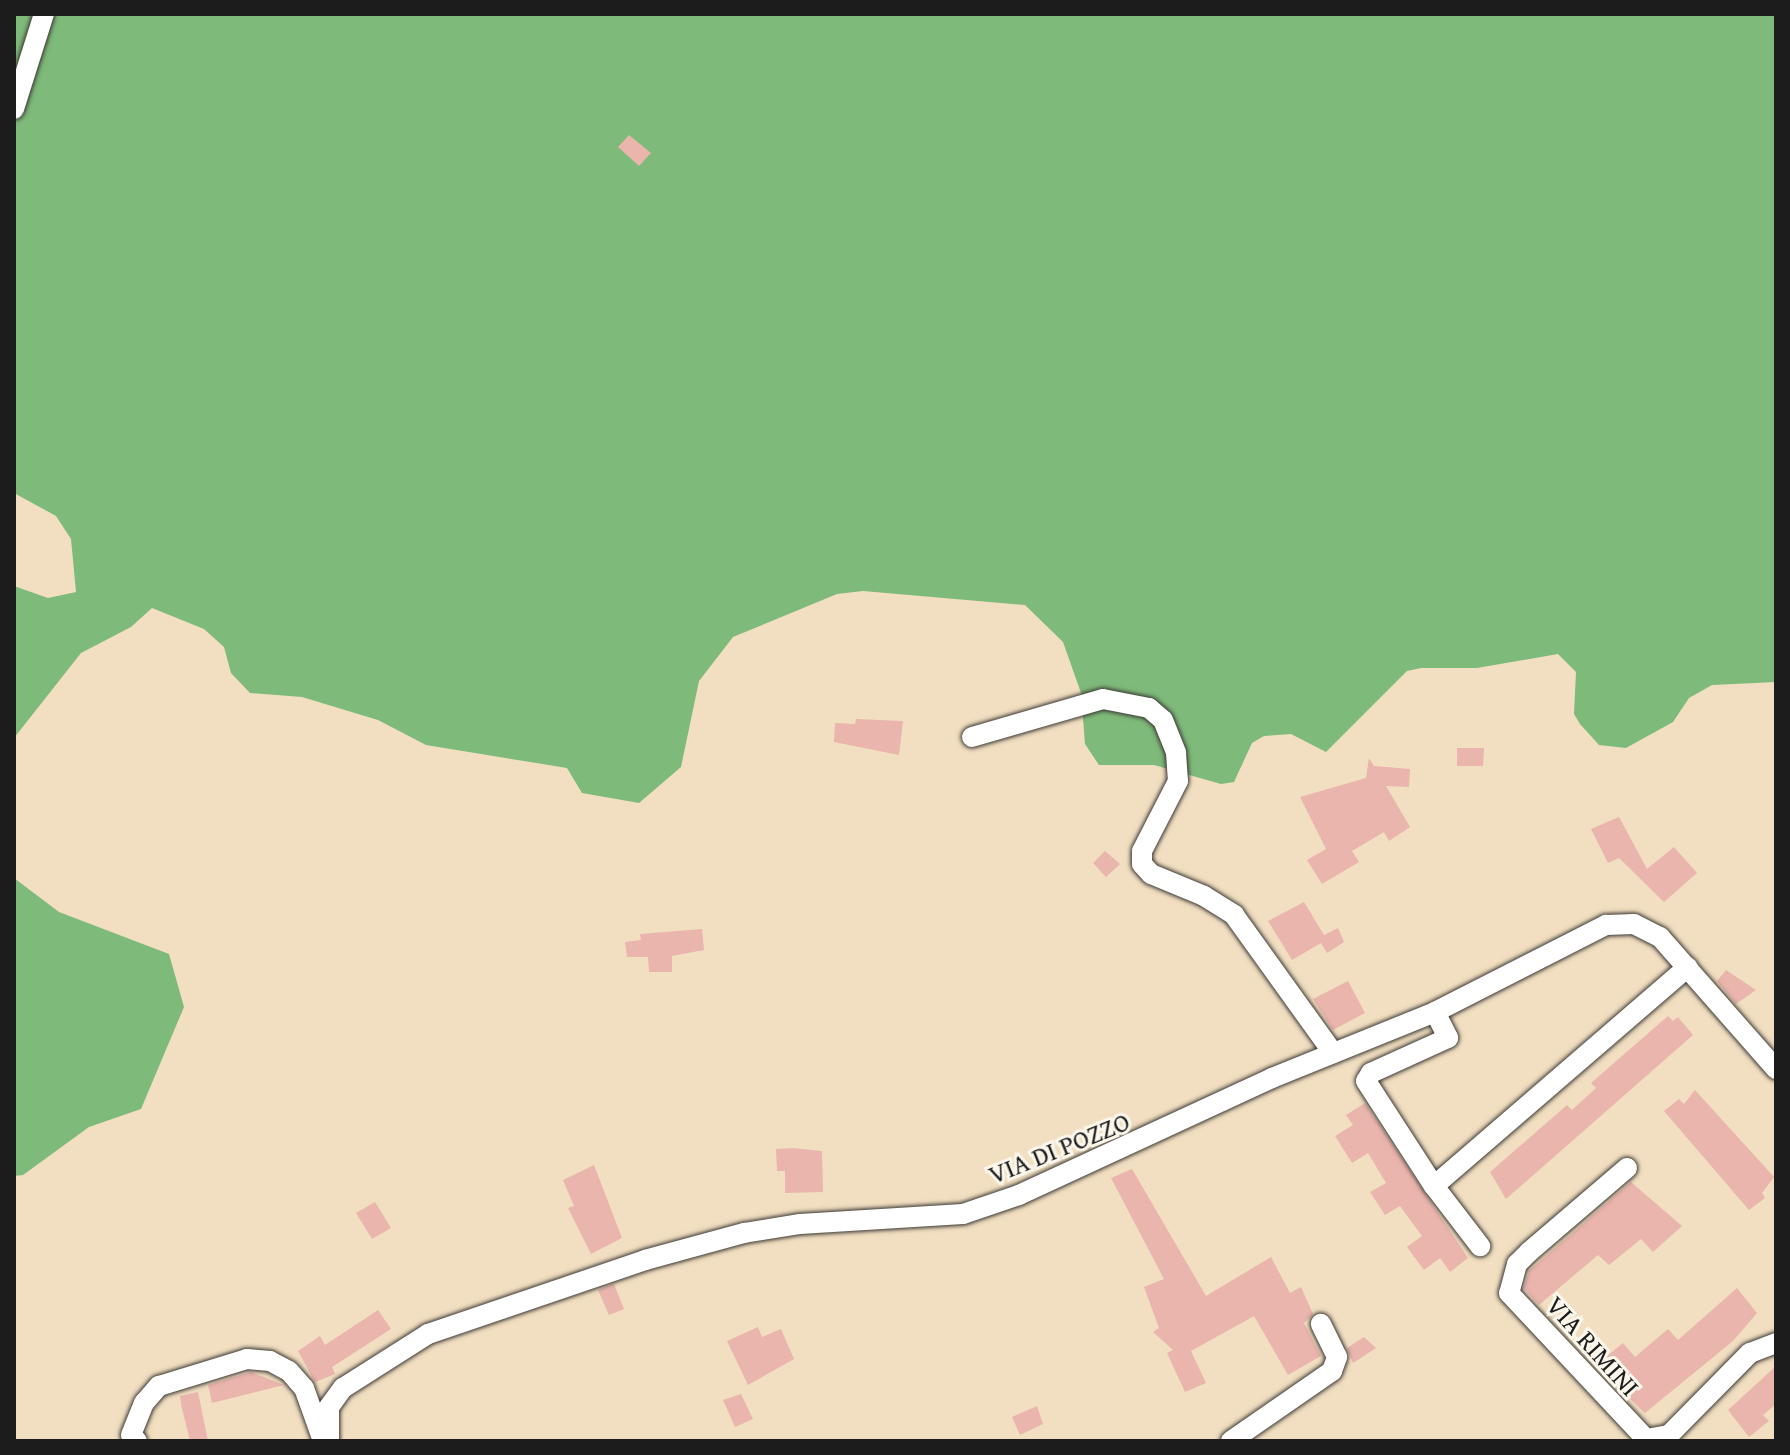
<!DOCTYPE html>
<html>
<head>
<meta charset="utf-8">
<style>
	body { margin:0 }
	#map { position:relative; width:1790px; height:1455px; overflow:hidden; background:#f2dfc1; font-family:"Gentium Book Plus",serif }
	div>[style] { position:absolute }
	.forest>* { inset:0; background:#7eba7a }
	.building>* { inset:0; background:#e9b5ac }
	.roads { filter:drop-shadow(0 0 2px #3c3935) drop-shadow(0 0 2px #3c3935) }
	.minor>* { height:20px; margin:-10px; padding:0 10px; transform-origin:10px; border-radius:10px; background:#fff }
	span { translate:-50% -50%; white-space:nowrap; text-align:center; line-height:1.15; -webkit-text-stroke:6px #fbf7ec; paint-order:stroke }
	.street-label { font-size:26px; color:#1c1c1c }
	.frame { position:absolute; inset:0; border:16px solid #1c1c1c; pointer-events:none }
</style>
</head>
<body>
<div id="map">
	<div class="forest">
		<div style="clip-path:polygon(14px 14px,1776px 14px,1776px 682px,1712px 685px,1689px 698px,1673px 722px,1626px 748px,1599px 745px,1580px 724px,1574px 714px,1576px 672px,1558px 654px,1477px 668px,1421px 668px,1407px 671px,1326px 752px,1291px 734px,1264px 736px,1252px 743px,1234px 782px,1221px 784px,1154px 765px,1099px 765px,1085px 744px,1081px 693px,1063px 642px,1025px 605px,863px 591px,837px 594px,733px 637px,699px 681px,681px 767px,639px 803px,582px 793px,567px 768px,426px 745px,378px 720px,302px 697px,250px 693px,231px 673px,224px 647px,204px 629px,152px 608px,131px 627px,81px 653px,14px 738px,14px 586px,48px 598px,76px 592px,71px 539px,56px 516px,14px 493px)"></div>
		<div style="clip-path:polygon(14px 878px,59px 912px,169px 954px,184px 1007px,141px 1109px,89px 1127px,23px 1175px,14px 1176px)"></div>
	</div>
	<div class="building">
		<div style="clip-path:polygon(629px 135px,651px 153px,639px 166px,618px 147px)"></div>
		<div style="clip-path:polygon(856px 719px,903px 721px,899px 755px,834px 742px,835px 723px,855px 724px)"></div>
		<div style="clip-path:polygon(1457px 748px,1484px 748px,1483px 766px,1457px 766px)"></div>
		<div style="clip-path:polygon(1369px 758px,1374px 766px,1410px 769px,1409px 787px,1386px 786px,1410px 827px,1389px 841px,1384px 832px,1352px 851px,1359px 862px,1322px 884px,1307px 860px,1326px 849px,1300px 797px,1366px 778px)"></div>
		<div style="clip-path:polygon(1619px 817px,1647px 869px,1674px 847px,1697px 873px,1664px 902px,1619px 858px,1608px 863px,1591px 829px)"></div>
		<div style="clip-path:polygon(1105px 851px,1120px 864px,1106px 877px,1093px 863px)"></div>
		<div style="clip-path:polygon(1304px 902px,1324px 935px,1338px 928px,1344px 942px,1327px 953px,1321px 943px,1292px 960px,1268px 921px)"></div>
		<div style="clip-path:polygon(702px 929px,704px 950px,672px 956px,672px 972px,649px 972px,648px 957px,627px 957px,625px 942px,641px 940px,640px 934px)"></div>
		<div style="clip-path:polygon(1726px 970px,1756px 990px,1736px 1004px,1717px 981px)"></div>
		<div style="clip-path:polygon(1348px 981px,1365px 1013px,1333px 1030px,1313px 999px)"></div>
		<div style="clip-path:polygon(1668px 1016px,1673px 1021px,1678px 1017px,1693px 1035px,1506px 1199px,1490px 1172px,1567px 1105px,1572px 1110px,1596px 1088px,1591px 1083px)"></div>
		<div style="clip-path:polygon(1695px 1090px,1774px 1177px,1762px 1193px,1765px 1198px,1749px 1210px,1664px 1111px,1679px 1099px,1684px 1104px)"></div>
		<div style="clip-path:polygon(1365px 1103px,1468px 1258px,1450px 1272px,1440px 1258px,1424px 1270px,1407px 1247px,1422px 1236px,1400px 1206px,1385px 1215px,1370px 1192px,1386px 1183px,1368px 1153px,1352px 1163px,1335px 1136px,1353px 1125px,1346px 1115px)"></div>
		<div style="clip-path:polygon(793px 1148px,822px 1151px,823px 1192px,785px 1193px,785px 1171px,777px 1171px,776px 1149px)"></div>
		<div style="clip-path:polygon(594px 1165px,622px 1238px,591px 1254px,568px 1208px,574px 1206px,563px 1180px)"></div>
		<div style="clip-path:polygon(1132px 1169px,1206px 1296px,1271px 1257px,1290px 1293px,1301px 1287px,1313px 1314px,1304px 1323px,1321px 1356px,1288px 1375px,1254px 1316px,1191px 1351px,1206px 1383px,1185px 1392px,1167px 1353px,1173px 1350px,1153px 1332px,1159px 1328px,1144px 1287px,1164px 1279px,1111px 1178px)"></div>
		<div style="clip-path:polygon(1631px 1182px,1682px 1226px,1653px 1252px,1641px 1239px,1609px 1265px,1598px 1255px,1539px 1305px,1524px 1288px,1529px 1271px)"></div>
		<div style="clip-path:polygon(375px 1202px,391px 1228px,372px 1239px,356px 1213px)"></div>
		<div style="clip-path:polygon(614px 1284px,624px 1309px,609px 1315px,598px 1290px)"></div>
		<div style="clip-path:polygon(1737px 1288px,1757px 1313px,1733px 1341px,1645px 1413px,1595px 1366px,1623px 1343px,1635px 1357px,1668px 1329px,1678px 1340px)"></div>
		<div style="clip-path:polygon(378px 1310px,391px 1329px,332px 1367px,335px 1374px,315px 1382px,298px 1351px,320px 1336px,325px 1345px)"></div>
		<div style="clip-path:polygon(758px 1327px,762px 1337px,781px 1329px,794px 1359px,748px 1385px,727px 1341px)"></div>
		<div style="clip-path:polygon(1364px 1337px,1376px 1348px,1353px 1363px,1347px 1348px)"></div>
		<div style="clip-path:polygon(1776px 1366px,1776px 1404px,1763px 1415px,1769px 1421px,1749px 1437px,1728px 1410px)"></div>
		<div style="clip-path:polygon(251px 1372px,284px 1385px,212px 1403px,208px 1385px)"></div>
		<div style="clip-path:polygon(198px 1392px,208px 1441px,190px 1441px,181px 1404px,180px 1396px)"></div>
		<div style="clip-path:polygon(741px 1394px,753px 1419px,735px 1427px,723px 1400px)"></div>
		<div style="clip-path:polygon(1037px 1406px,1043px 1424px,1020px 1435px,1012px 1417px)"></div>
	</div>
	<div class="roads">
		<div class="minor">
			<div style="left:14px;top:109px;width:100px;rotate:-72.5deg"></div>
			<div style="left:972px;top:737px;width:136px;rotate:-16.2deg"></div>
			<div style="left:1103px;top:699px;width:47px;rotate:11.1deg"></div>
			<div style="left:1149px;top:708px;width:18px;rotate:41deg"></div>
			<div style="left:1163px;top:720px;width:35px;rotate:68deg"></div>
			<div style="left:1176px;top:753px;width:28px;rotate:86deg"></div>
			<div style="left:1178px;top:781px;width:79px;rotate:117.2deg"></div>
			<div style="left:1142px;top:851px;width:13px;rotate:90deg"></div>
			<div style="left:1142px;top:864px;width:13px;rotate:48deg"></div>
			<div style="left:1151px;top:874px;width:57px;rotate:22.5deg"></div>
			<div style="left:1204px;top:896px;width:36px;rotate:32deg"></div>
			<div style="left:1234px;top:915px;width:170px;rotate:54.3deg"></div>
			<div style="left:1435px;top:1012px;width:29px;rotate:63deg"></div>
			<div style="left:1448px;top:1038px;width:85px;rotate:155.6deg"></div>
			<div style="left:1371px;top:1073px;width:9px;rotate:122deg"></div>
			<div style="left:1366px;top:1081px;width:125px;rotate:57.1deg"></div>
			<div style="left:1434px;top:1186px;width:76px;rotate:52.5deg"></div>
			<div style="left:1627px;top:1168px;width:129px;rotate:139.4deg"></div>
			<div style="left:1529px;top:1252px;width:17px;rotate:135deg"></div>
			<div style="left:1517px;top:1264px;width:30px;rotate:105deg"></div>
			<div style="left:1509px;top:1293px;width:200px;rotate:46.8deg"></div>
			<div style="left:1646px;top:1439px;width:23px;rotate:-10deg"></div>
			<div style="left:1669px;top:1435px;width:115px;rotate:-45.4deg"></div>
			<div style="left:1750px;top:1353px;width:28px;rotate:-21deg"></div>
			<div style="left:1434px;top:1186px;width:335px;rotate:-40.8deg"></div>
			<div style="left:137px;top:1441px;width:8px;rotate:-135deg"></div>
			<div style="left:131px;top:1435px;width:35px;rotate:-68deg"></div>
			<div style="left:144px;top:1403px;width:23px;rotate:-49deg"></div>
			<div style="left:159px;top:1386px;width:92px;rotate:-17.1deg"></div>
			<div style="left:247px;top:1359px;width:23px;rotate:5deg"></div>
			<div style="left:270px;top:1361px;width:21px;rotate:28deg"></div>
			<div style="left:289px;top:1371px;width:23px;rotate:49deg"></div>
			<div style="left:304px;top:1388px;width:56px;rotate:70.3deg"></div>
			<div style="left:329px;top:1441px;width:34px;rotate:-90deg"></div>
			<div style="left:329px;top:1407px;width:24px;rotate:-54deg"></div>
			<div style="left:343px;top:1388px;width:101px;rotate:-32.4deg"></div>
			<div style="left:428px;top:1334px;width:229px;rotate:-18.8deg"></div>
			<div style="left:645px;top:1260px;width:103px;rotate:-15.3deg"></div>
			<div style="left:744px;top:1233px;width:57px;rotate:-9.1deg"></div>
			<div style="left:800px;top:1224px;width:163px;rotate:-3.5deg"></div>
			<div style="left:963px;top:1214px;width:59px;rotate:-18.7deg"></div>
			<div style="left:1019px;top:1195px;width:279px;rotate:-24.8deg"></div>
			<div style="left:1272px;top:1078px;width:176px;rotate:-22deg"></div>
			<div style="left:1435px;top:1012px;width:192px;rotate:-27deg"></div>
			<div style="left:1606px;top:925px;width:28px;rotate:-2deg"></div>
			<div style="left:1634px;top:924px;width:29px;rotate:27deg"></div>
			<div style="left:1660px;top:937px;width:176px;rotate:48.7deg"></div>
			<div style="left:1231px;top:1441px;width:123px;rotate:-34.7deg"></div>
			<div style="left:1332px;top:1371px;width:15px;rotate:-70deg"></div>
			<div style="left:1337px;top:1357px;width:37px;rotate:-116deg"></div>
		</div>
	</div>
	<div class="street-label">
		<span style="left:1059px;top:1148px;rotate:-22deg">VIA DI POZZO</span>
		<span style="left:1593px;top:1346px;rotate:48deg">VIA RIMINI</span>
	</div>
	<div class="frame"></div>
</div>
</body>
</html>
